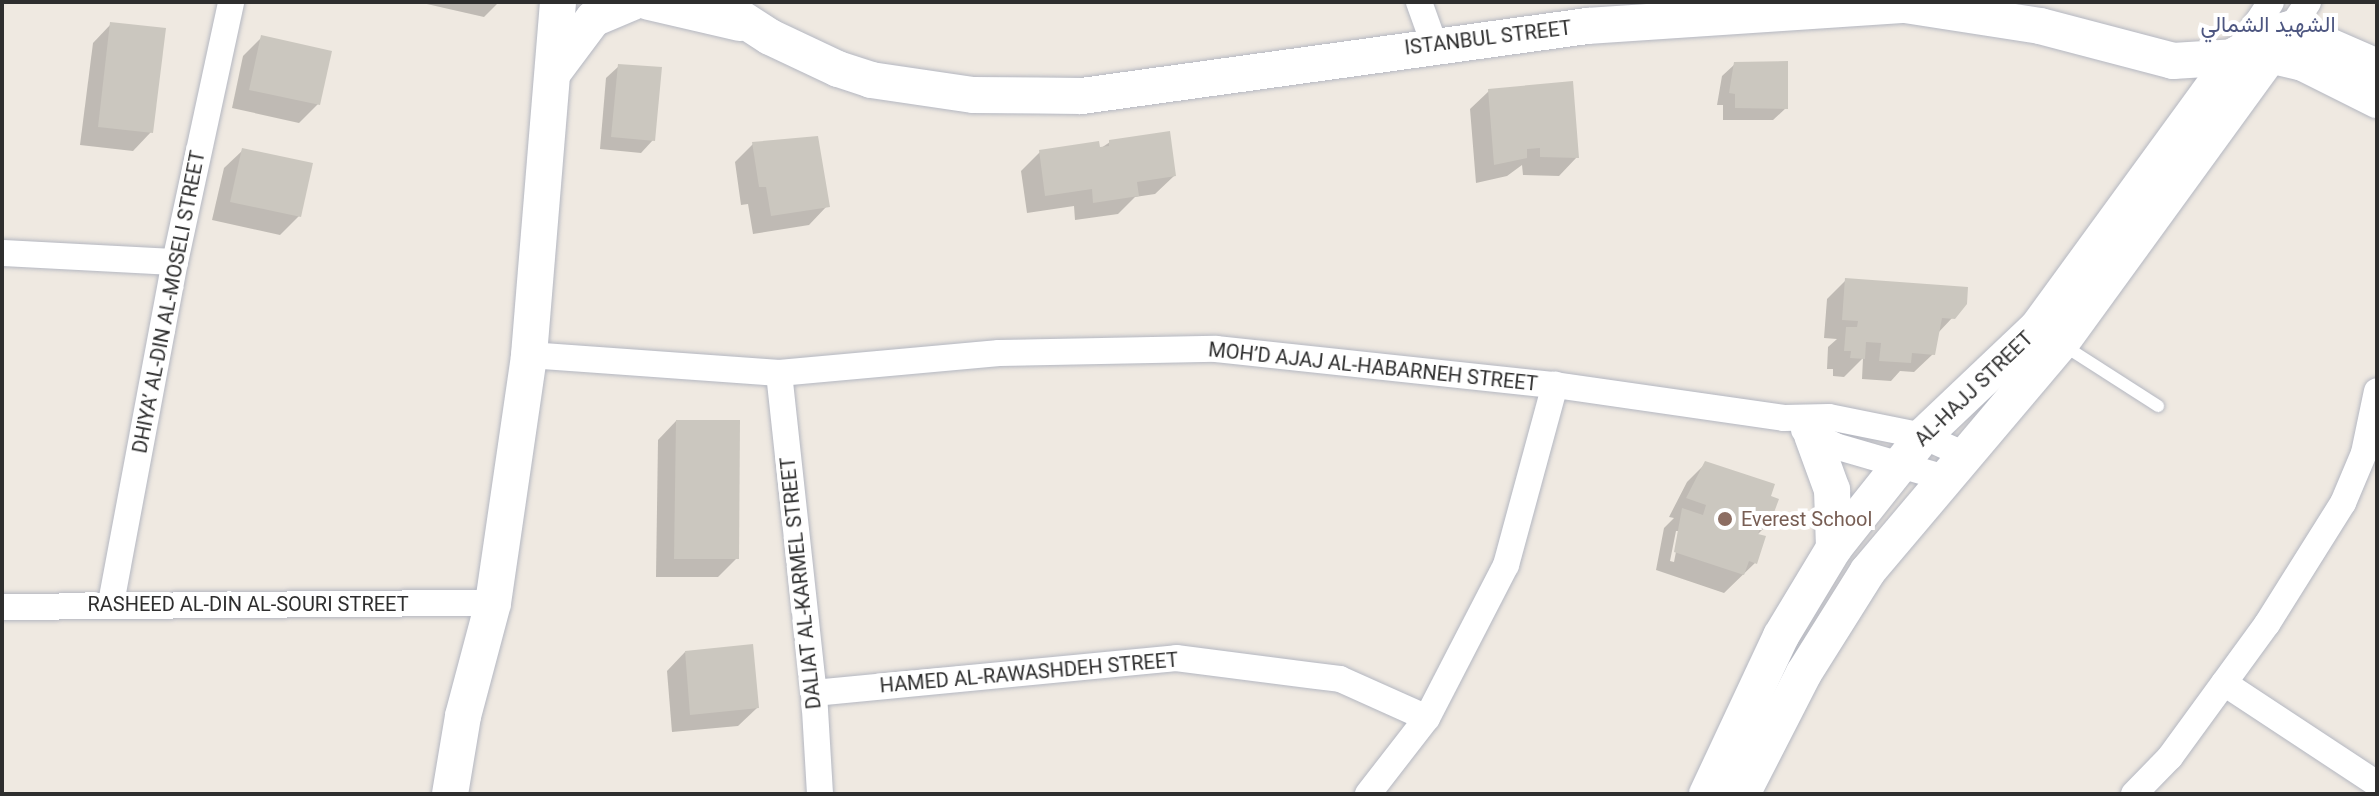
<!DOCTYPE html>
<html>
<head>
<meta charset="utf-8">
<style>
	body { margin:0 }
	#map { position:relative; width:2379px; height:796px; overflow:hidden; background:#efe9e1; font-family:Roboto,Vazirmatn,sans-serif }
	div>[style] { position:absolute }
	.shadow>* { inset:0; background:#0003 }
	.building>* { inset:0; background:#cbc7bf }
	.roads { filter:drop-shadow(0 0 2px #b4b7c1) drop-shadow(0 0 2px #b4b7c1) }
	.lane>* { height:12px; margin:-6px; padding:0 6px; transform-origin:6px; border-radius:6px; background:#fff }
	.street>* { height:26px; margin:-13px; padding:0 13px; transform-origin:13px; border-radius:13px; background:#fff }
	.secondary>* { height:36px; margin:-18px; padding:0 18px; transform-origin:18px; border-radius:18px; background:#fff }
	.dots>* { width:22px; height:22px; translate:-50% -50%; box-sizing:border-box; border:4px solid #fff; border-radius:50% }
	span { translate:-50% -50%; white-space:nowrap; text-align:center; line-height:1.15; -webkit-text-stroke:8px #fff; paint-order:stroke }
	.street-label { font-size:20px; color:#2e2e2e }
	.education-label { font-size:20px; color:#785e54 }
	.left { translate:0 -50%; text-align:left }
	.neighbourhood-label { font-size:22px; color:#4d5680 }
	.frame { position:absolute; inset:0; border:4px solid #2e2e2e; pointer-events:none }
</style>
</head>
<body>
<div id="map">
	<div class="shadow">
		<div style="clip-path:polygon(418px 2px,499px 2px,484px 17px)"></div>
		<div style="clip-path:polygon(111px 24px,151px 132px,133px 151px,80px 145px,93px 43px)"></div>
		<div style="clip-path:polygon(262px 37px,318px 104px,299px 123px,232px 108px,243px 56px)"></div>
		<div style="clip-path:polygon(1735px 64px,1786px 108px,1773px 120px,1723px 120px,1723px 105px,1717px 105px,1722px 76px)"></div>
		<div style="clip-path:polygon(619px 66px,653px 140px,641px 153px,600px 149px,606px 78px)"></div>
		<div style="clip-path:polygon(1489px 91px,1577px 157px,1559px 176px,1523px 175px,1522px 165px,1507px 176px,1476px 183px,1470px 109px)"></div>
		<div style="clip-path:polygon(1110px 142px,1174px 176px,1155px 194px,1135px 197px,1118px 214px,1075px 220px,1074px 206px,1027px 213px,1021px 171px,1040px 152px,1098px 150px)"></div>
		<div style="clip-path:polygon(753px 144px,827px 206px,809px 225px,753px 234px,748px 204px,741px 205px,735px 162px)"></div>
		<div style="clip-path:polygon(243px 150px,299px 216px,280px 235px,212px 220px,224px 168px)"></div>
		<div style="clip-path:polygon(1846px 280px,1953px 317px,1937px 334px,1933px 354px,1914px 372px,1900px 371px,1891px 381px,1862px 379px,1863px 358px,1844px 377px,1833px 376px,1833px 369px,1827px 369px,1828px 347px,1837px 339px,1824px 338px,1827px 299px)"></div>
		<div style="clip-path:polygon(676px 421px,737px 558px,718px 577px,656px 577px,658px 440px)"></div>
		<div style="clip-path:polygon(evenodd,1706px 463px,1768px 497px,1767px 525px,1757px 535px,1755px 563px,1724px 593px,1656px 570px,1664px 528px,1674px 518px,1669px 517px,1687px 482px,1706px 463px,1676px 531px,1680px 531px,1674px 562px,1670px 561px,1676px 531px)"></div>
		<div style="clip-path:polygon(685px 652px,757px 708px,738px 726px,672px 732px,667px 671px)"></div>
	</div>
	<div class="building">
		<div style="clip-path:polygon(110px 22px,166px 28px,153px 133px,98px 127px)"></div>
		<div style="clip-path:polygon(261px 35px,332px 51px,320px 105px,249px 90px)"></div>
		<div style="clip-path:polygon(1788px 61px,1788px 109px,1735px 108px,1735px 94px,1729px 93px,1734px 62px)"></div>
		<div style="clip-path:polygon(618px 64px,662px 67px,655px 141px,611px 137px)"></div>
		<div style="clip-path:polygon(1573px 81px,1579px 158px,1540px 157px,1540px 148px,1527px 149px,1527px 158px,1494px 165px,1488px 89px)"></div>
		<div style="clip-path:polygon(1170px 131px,1176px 176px,1137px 182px,1139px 196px,1093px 203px,1092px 189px,1045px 196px,1039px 150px,1099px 141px,1100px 147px,1109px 146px,1109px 140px)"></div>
		<div style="clip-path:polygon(818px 136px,830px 207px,771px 216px,766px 187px,759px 187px,752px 142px)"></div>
		<div style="clip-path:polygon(242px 148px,313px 163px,301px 217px,230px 202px)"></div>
		<div style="clip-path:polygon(1845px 278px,1968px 287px,1967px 304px,1955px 319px,1942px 318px,1935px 355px,1912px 353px,1911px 363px,1879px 361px,1881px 343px,1866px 342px,1865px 359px,1850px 358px,1851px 351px,1844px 351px,1846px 327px,1857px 327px,1858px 321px,1842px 320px)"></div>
		<div style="clip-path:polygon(676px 420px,740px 420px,739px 559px,674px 559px)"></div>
		<div style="clip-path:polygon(1705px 461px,1775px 484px,1771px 496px,1779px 499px,1769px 526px,1762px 523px,1758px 534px,1766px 536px,1757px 564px,1749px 561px,1744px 575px,1674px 552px,1682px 508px,1703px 515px,1706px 505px,1686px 498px)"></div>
		<div style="clip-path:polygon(753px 644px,759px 708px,690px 715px,685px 651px)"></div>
	</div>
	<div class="roads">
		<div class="lane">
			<div style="left:2063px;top:345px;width:113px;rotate:32.7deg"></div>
		</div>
		<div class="street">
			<div style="left:1419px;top:2px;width:45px;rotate:70.3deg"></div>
			<div style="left:2290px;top:29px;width:32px;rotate:-56deg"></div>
			<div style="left:2240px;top:49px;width:56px;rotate:-56.6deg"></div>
			<div style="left:2px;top:253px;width:173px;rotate:3deg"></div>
			<div style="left:529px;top:355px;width:251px;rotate:4.1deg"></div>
			<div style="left:779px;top:373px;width:221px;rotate:-5.2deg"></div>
			<div style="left:999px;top:353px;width:217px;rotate:-1.1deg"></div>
			<div style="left:1216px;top:349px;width:341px;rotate:6.1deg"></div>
			<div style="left:1555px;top:385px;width:231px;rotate:8.2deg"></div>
			<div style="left:1784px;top:418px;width:45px;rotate:-1.3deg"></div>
			<div style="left:1829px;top:417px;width:96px;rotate:11.4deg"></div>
			<div style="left:1923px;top:436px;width:44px;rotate:24.2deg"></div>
			<div style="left:779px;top:373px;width:322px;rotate:83.8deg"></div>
			<div style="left:814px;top:693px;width:101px;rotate:86.6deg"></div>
			<div style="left:1804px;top:430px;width:35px;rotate:27deg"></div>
			<div style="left:1835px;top:446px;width:111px;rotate:16.2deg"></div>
			<div style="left:111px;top:603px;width:347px;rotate:-79.4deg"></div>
			<div style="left:175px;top:262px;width:266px;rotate:-77.8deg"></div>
			<div style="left:2px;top:607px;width:491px;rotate:-0.5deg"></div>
			<div style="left:2224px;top:683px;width:183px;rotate:33.4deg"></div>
			<div style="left:814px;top:693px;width:364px;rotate:-5.5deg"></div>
			<div style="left:1176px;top:658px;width:165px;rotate:7.3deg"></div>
			<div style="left:1340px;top:679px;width:95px;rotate:24.1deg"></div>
			<div style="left:1368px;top:794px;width:96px;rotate:-52.2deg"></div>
			<div style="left:1427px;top:718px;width:172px;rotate:-62.7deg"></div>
			<div style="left:1506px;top:565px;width:187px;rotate:-74.8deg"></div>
			<div style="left:2134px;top:794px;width:52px;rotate:-45.8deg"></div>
			<div style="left:2170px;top:757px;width:165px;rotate:-53.9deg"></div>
			<div style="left:2267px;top:624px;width:143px;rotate:-57.9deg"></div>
			<div style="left:2343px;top:503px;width:54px;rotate:-67.2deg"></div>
			<div style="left:2364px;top:453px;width:63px;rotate:-78.2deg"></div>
		</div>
		<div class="secondary">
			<div style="left:649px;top:2px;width:93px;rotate:13deg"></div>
			<div style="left:716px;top:2px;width:64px;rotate:32.9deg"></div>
			<div style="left:770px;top:37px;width:75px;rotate:25.2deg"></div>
			<div style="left:838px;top:69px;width:35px;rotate:18deg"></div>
			<div style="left:871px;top:80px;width:103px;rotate:8.4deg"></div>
			<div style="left:973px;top:95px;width:109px;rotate:0.5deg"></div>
			<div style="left:1082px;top:96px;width:510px;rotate:-7.89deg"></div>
			<div style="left:1587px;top:26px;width:319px;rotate:-3.8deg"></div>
			<div style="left:1905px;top:5px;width:137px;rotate:8.8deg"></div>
			<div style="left:2040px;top:26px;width:138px;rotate:14.7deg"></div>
			<div style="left:2173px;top:61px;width:96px;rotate:-3.6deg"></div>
			<div style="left:2269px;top:55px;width:35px;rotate:13deg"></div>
			<div style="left:2303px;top:63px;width:83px;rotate:26.6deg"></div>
			<div style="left:555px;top:70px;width:64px;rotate:-53.3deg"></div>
			<div style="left:593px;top:19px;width:43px;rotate:-23deg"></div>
			<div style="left:1812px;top:435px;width:59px;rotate:70deg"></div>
			<div style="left:1832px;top:490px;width:58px;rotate:88deg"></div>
			<div style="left:450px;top:794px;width:79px;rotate:-80.5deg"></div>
			<div style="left:463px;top:716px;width:117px;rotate:-75.1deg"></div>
			<div style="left:493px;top:603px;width:251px;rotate:-81.7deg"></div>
			<div style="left:529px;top:355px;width:354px;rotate:-85.3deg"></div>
			<div style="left:1707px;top:794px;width:174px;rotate:-64.9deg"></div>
			<div style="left:1781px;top:636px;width:103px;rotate:-58.9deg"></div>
			<div style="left:1834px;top:548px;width:143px;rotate:-51.5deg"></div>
			<div style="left:1923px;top:436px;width:157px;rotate:-43.5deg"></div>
			<div style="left:2037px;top:328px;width:338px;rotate:-53.9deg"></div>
			<div style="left:2236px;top:55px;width:41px;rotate:-31deg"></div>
			<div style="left:2271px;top:34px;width:20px;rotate:-15deg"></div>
			<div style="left:2290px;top:29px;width:95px;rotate:23.6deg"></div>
			<div style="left:1742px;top:794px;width:136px;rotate:-62.9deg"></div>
			<div style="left:1804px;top:673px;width:120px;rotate:-57.9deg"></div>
			<div style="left:1868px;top:571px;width:299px;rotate:-49.8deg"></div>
			<div style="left:2061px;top:343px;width:371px;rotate:-54deg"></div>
		</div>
	</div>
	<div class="dots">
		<div style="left:1725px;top:519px;background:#8d6e63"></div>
	</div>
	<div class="street-label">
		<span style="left:1488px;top:38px;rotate:-7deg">ISTANBUL STREET</span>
		<span style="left:169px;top:302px;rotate:-79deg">DHIYA’ AL-DIN AL-MOSELI STREET</span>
		<span style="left:1373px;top:367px;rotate:6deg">MOH’D AJAJ AL-HABARNEH STREET</span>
		<span style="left:1974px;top:389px;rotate:-44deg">AL-HAJJ STREET</span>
		<span style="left:801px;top:583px;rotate:-96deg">DALIAT AL-KARMEL STREET</span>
		<span style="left:248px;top:604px">RASHEED AL-DIN AL-SOURI STREET</span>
		<span style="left:1029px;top:673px;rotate:-5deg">HAMED AL-RAWASHDEH STREET</span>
	</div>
	<div class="education-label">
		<span class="left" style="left:1741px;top:519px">Everest School</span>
	</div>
	<div class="neighbourhood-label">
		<span style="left:2268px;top:25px">الشهيد الشمالي</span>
	</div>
	<div class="frame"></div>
</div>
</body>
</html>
